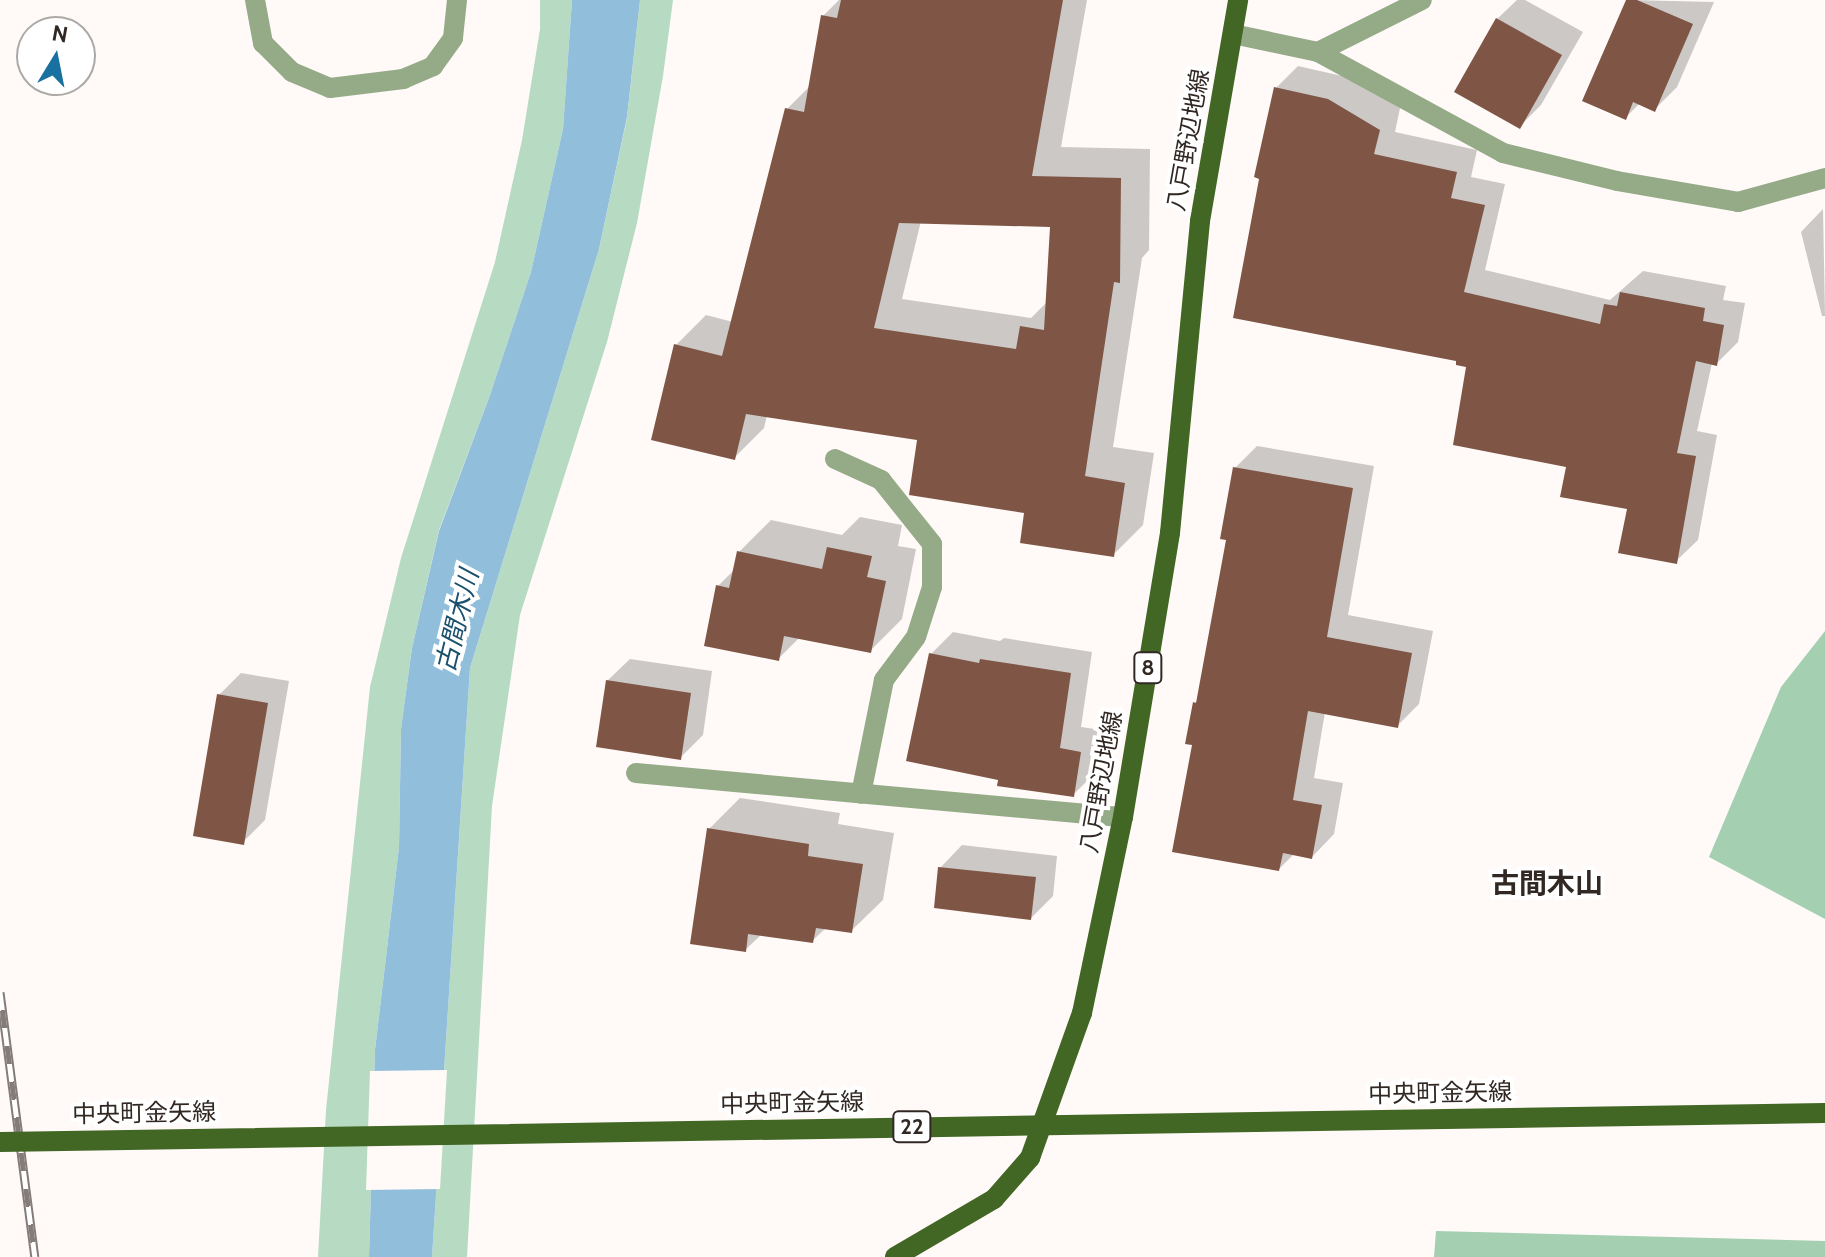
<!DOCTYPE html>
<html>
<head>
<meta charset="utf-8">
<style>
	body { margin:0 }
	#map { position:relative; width:1825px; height:1257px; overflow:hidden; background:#fffaf8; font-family:Cabin,"Noto Sans JP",sans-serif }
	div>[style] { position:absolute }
	.green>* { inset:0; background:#b7dbc2 }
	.forest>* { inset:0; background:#a4cfb1 }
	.water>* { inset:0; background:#91beda }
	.pier>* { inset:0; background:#fffaf8 }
	.shadow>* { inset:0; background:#0003 }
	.building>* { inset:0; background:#7f5645 }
	.minor>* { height:20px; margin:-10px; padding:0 10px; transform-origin:10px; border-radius:10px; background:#95aa87 }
	.major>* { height:20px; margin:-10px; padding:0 10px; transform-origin:10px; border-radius:10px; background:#426624 }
	.rail>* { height:9px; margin-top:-4.5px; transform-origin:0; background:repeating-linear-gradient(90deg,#fff 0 18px,#837c79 0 36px); box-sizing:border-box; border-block:2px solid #837c79 }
	.major-bridge>* { height:20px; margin:-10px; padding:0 10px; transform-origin:10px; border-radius:10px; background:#426624 }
	span { translate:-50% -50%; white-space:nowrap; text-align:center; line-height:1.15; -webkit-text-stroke:8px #fff; paint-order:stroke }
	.shield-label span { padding:2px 6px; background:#fff; border:2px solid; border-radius:6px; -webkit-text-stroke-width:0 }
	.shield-label { font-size:22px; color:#312824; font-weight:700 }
	.street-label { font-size:24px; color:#312824 }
	.water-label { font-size:26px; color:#1a506d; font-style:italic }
	.quarter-label { font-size:28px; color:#312824; font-weight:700 }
	.north { position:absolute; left:16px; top:16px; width:80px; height:80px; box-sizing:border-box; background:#fff; border:2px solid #ada9a7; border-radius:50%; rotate:10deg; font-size:22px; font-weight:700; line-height:32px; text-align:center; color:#312824 }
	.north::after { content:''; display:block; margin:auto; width:28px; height:36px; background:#1871a0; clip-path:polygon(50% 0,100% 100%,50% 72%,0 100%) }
</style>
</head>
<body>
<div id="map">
	<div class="green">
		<div style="clip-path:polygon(540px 0,572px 0,563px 129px,531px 272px,489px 398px,439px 530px,412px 648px,401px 729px,399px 847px,375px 1050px,369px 1257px,318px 1257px,326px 1110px,370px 687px,401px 558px,495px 262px,522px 140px,540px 29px)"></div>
		<div style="clip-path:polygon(640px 0,673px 0,663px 76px,637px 223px,607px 342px,520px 615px,492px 806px,467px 1257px,432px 1257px,470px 668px,599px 249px,627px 118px)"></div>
	</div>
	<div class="forest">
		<div style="clip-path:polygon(1825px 631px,1825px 919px,1709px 857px,1781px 687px)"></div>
		<div style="clip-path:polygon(1436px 1231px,1825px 1241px,1825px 1257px,1434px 1257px)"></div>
	</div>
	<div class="water">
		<div style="clip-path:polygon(572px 0,640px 0,627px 117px,599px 249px,470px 668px,432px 1257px,369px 1257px,375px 1050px,399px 847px,401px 729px,412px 648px,439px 531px,489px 398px,531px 272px,563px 129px)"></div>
	</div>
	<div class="pier">
		<div style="clip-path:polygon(447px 1070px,440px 1189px,366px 1190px,370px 1071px)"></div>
	</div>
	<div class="shadow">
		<div style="clip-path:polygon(evenodd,839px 0,1087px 0,1061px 147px,1150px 149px,1149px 250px,1142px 258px,1113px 447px,1154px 453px,1143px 525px,1113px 555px,1027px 512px,919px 438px,767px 415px,764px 428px,734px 458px,676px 345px,706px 315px,733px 322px,787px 109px,811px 85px,823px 16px,839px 0,921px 221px,1052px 225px,1048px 301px,1031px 318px,902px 299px,921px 221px)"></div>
		<div style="clip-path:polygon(1517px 0,1525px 0,1583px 32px,1541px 105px,1519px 127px,1497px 19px)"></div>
		<div style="clip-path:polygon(1629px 0,1714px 2px,1677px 87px,1655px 109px,1640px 103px,1625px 118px)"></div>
		<div style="clip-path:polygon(1298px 66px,1351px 78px,1400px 108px,1395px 132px,1477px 150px,1471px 177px,1505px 184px,1485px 270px,1610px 300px,1643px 271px,1726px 286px,1723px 300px,1745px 303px,1738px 342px,1716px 364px,1712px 363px,1697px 431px,1717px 435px,1698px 540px,1676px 561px,1629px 507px,1469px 366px,1276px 88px)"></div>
		<div style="clip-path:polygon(1823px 209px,1825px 316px,1822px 316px,1801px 232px)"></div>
		<div style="clip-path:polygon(1257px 446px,1374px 466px,1348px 615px,1433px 631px,1419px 704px,1397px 726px,1325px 712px,1314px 778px,1343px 783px,1334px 834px,1312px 857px,1295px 853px,1279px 869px,1194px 744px,1195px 703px,1199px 699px,1229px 539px,1235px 468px)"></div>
		<div style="clip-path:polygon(860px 517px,902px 525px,898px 546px,916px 549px,902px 619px,870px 651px,800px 637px,778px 659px,718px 586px,735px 569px,739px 552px,771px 520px,842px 535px)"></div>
		<div style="clip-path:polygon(953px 632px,1000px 641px,1004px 638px,1092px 652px,1081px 727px,1102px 730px,1096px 772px,1074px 794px,1000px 778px,931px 654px)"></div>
		<div style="clip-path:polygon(630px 659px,712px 671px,703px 735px,681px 757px,607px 681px)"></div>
		<div style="clip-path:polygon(241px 673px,289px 681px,265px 820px,243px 842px,219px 695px)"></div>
		<div style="clip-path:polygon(740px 798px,840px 813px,838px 824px,894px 833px,883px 900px,851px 931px,826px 928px,812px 941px,762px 934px,745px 950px,709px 829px)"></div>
		<div style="clip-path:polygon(962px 845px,1057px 856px,1053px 896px,1031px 918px,940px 868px)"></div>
	</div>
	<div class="building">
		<div style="clip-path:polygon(evenodd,841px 0,1063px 0,1032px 176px,1121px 178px,1120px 283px,1114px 282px,1085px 476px,1125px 483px,1114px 557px,1020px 543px,1024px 513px,909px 495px,917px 440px,746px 414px,735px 460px,651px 440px,674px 344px,722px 356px,785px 108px,804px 112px,821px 15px,837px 18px,841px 0,899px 223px,1050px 227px,1044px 330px,1020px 326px,1016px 349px,874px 328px,899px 223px)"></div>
		<div style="clip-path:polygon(1626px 0,1637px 0,1693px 24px,1655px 112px,1633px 102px,1626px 120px,1582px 101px)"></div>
		<div style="clip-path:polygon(1496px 18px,1562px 55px,1520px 129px,1454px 92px)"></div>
		<div style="clip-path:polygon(1274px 87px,1328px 99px,1380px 130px,1374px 154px,1457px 172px,1451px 198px,1485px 205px,1464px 292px,1600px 324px,1604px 304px,1617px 306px,1620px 292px,1705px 308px,1703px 321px,1724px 325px,1717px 366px,1696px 361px,1677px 453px,1696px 456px,1677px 564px,1618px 553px,1627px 509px,1560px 497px,1566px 467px,1453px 445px,1466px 367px,1456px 365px,1456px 361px,1233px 318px,1259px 179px,1254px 177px)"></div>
		<div style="clip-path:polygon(1233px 467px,1353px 488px,1327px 637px,1412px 653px,1398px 728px,1308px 711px,1293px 800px,1322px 805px,1312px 859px,1283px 853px,1279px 871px,1172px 852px,1192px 745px,1185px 744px,1193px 702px,1196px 703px,1226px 540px,1220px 539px)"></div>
		<div style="clip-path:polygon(827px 547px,872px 556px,867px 577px,886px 581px,871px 653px,784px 636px,779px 661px,704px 646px,716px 585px,729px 588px,737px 551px,822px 569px)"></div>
		<div style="clip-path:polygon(929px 653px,979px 663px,980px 659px,1071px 673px,1060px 748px,1081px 752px,1074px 797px,997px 786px,998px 780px,906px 761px)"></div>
		<div style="clip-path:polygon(606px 680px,691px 693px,681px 760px,596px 747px)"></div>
		<div style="clip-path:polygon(217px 694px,268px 703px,244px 845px,193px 836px)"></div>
		<div style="clip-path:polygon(707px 828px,809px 844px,808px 856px,863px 864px,852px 933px,816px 928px,813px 943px,748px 934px,746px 952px,690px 944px)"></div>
		<div style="clip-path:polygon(938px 867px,1036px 877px,1031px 920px,934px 908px)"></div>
	</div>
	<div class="minor">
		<div style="left:255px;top:0;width:44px;rotate:79.5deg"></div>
		<div style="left:263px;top:43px;width:41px;rotate:45deg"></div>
		<div style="left:292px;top:72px;width:41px;rotate:22.8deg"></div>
		<div style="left:330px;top:88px;width:74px;rotate:-7deg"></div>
		<div style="left:403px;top:79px;width:33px;rotate:-23deg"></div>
		<div style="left:433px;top:66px;width:34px;rotate:-54deg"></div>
		<div style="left:453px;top:38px;width:38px;rotate:-84deg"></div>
		<div style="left:1233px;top:34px;width:87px;rotate:12deg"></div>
		<div style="left:1318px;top:52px;width:211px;rotate:28.6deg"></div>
		<div style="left:1503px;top:153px;width:117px;rotate:13.8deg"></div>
		<div style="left:1617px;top:181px;width:123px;rotate:9.8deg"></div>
		<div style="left:1738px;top:202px;width:90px;rotate:-15.4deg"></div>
		<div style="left:1318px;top:52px;width:116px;rotate:-26.6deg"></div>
		<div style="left:835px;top:459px;width:51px;rotate:24.5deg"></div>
		<div style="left:881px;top:480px;width:82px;rotate:51.4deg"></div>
		<div style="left:932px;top:544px;width:43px;rotate:90deg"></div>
		<div style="left:932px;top:587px;width:52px;rotate:107.7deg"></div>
		<div style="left:916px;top:637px;width:54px;rotate:126.7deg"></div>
		<div style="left:884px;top:680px;width:116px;rotate:101.4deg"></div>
		<div style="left:636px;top:773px;width:489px;rotate:5.2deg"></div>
	</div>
	<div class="major">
		<div style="left:895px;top:1257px;width:115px;rotate:-30.4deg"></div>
		<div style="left:994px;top:1199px;width:55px;rotate:-48.7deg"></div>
		<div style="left:1030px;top:1158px;width:154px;rotate:-70.3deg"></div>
		<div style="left:1082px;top:1013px;width:200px;rotate:-78.2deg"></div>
		<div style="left:1123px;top:817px;width:288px;rotate:-80.6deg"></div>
		<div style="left:1170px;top:533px;width:313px;rotate:-84.5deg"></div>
		<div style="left:1200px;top:221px;width:224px;rotate:-80.2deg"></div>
	</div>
	<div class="rail">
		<div style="left:0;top:992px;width:267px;rotate:82.5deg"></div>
	</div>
	<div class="major-bridge">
		<div style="left:0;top:1142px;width:1825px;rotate:-0.91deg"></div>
	</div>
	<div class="shield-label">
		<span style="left:1148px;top:668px">8</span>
		<span style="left:912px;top:1127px">22</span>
	</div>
	<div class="street-label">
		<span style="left:1188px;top:140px;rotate:-80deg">八戸野辺地線</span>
		<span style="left:1101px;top:782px;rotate:-80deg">八戸野辺地線</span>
		<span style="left:1440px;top:1093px;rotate:-1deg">中央町金矢線</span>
		<span style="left:792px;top:1103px;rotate:-1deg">中央町金矢線</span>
		<span style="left:144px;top:1113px;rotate:-1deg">中央町金矢線</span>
	</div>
	<div class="water-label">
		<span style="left:458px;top:621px;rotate:-76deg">古間木川</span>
	</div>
	<div class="quarter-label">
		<span style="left:1547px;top:883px">古間木山</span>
	</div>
	<div class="north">N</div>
</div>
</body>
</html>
